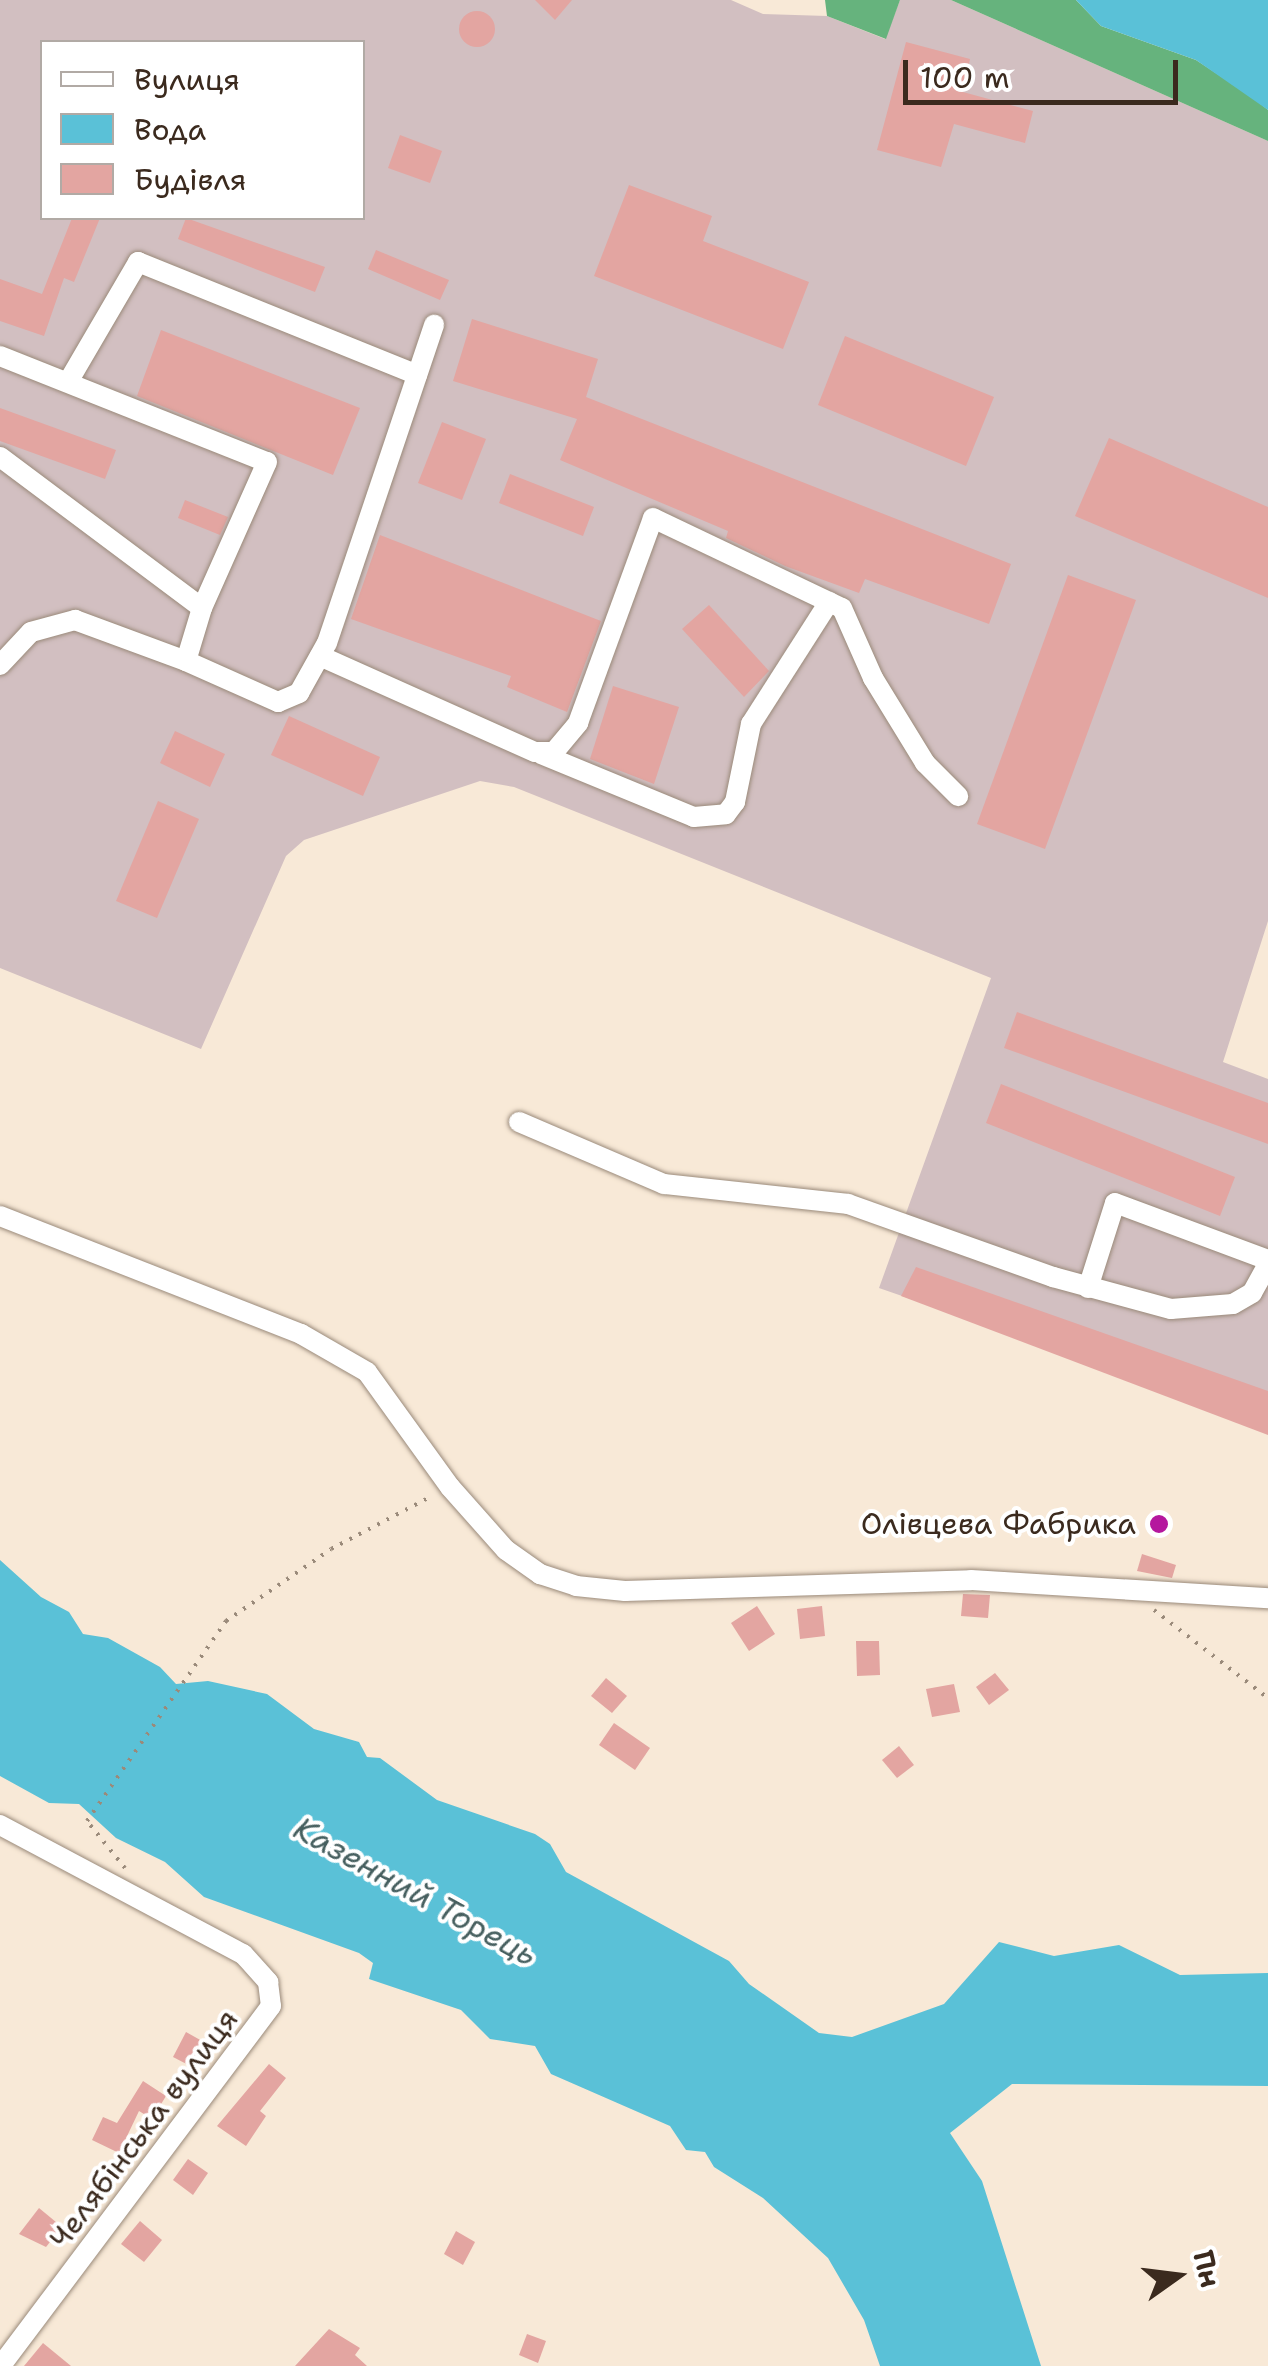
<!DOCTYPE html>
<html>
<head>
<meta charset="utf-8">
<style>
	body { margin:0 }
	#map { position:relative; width:1268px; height:2366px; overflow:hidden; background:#f8e9d7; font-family:"Shantell Sans",sans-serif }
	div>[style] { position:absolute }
	.industrial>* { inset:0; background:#d2bfc1 }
	.forest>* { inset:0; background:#66b37d }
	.water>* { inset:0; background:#5ac1d7 }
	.building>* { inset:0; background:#e3a5a1 }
	.round { border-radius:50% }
	.path>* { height:4px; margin-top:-2px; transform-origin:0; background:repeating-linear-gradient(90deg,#9a8a7a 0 2.5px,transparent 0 10.5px) }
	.roads { filter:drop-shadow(0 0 2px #9a8a7a) drop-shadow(0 0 2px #9a8a7a) }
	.minor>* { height:20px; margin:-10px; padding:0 10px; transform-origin:10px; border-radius:10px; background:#fff }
	.dots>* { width:28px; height:28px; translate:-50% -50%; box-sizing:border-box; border:5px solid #fff; border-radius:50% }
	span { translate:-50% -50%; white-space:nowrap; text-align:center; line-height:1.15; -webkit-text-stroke:8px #fff; paint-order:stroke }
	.poi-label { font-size:30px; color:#3b2a1e }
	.right { translate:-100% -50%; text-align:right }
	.street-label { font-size:30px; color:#3b2a1e }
	.water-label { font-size:32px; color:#465f5f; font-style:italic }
	.legend { position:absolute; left:40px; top:40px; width:325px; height:180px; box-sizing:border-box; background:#fff; border:2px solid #b1aaa5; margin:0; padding:12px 18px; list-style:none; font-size:30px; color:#3b2a1e }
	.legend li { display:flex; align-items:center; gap:20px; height:50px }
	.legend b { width:50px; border:2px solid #b1aaa5 }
	.north { position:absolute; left:1128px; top:2226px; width:100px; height:100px; -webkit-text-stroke:8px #fff; paint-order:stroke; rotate:76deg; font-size:28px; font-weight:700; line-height:40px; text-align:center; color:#3b2a1e }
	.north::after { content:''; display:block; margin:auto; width:35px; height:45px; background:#3b2a1e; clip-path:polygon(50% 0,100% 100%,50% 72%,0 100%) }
	.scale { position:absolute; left:903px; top:60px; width:275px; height:45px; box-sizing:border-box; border:5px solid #3b2a1e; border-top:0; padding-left:12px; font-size:30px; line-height:35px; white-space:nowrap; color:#3b2a1e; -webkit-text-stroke:8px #fff; paint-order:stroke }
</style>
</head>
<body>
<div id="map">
	<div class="industrial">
		<div style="clip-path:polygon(evenodd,0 0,731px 0,763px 14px,827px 16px,885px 39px,900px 0,951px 0,1268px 141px,1268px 921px,1223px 1062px,1268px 1079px,1268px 1423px,879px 1288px,991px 978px,514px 787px,480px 781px,304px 840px,286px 856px,201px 1049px,0 968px,0 0,42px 42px,362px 42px,362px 218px,42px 218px,42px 42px)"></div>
	</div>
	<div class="forest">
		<div style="clip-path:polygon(825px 0,900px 0,886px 39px,827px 16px)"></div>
		<div style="clip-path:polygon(951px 0,1076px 0,1101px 26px,1196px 60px,1252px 97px,1268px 110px,1268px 141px)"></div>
	</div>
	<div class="water">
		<div style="clip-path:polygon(1076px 0,1268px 0,1268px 110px,1196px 60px,1101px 26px)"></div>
		<div style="clip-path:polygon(0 1560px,41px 1597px,69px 1612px,83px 1634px,108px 1638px,160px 1667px,176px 1684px,208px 1681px,267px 1694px,314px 1729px,359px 1742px,367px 1757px,380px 1758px,437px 1800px,535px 1834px,550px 1844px,566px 1872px,729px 1961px,749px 1984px,819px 2033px,852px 2037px,944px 2004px,999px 1942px,1054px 1956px,1119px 1945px,1180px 1975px,1268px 1973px,1268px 2086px,1012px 2084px,950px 2133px,982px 2181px,1041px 2366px,880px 2366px,864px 2320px,828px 2258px,763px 2198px,714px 2167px,705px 2152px,686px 2150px,670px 2126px,551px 2074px,535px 2046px,490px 2039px,461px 2010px,369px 1979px,373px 1963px,359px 1953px,204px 1897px,165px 1862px,116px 1838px,79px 1804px,49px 1803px,0 1776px)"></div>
	</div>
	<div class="building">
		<div style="clip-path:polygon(535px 0,572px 0,555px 20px)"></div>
		<div class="round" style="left:459px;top:11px;width:36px;height:36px"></div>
		<div style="clip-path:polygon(906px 42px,970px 59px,963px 92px,1033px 111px,1025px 143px,954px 124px,941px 167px,877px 150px)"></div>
		<div style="clip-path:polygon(400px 135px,442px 151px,430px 183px,388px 168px)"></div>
		<div style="clip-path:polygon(629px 185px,712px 216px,703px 241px,809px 282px,783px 349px,594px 276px)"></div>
		<div style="clip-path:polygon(72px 218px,100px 218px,74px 282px,64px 278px,44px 336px,0 321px,0 279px,42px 294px)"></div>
		<div style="clip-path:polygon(186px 218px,325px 267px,315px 292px,178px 239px)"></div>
		<div style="clip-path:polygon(376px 250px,449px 280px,440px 300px,368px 269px)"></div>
		<div style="clip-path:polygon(472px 319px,598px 359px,586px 397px,1011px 564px,989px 624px,865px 579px,859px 593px,785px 566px,726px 538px,728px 531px,560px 460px,577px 419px,453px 381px)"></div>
		<div style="clip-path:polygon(161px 330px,360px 408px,333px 475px,137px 396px)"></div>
		<div style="clip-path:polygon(845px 336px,994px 397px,966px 466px,818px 405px)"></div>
		<div style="clip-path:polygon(0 408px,116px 450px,105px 479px,0 441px)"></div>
		<div style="clip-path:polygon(442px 422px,486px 439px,462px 500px,418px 483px)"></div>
		<div style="clip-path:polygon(1109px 438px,1268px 507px,1268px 598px,1075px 516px)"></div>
		<div style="clip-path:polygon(510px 474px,594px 507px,583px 536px,499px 503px)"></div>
		<div style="clip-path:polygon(185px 500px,228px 517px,220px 535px,178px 518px)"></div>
		<div style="clip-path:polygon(380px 535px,601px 621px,567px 712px,507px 687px,511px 676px,351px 619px)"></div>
		<div style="clip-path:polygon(1068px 575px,1136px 600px,1045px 849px,977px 824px)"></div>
		<div style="clip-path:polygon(709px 605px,769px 671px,744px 697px,682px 629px)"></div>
		<div style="clip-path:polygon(613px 686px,679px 707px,654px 784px,590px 759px)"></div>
		<div style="clip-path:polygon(289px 716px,380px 757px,363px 796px,271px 755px)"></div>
		<div style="clip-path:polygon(175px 731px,225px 754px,210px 787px,160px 763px)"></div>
		<div style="clip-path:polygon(158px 801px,199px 819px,157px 918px,116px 901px)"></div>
		<div style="clip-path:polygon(1017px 1012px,1268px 1103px,1268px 1144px,1004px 1048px)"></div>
		<div style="clip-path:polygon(1001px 1084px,1235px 1177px,1220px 1216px,986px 1123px)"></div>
		<div style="clip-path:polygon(916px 1267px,1268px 1391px,1268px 1435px,901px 1296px)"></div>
		<div style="clip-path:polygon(1142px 1554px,1176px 1565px,1172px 1578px,1137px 1571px)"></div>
		<div style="clip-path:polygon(963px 1594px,990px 1595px,988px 1618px,961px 1616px)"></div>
		<div style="clip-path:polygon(757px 1606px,775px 1634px,749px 1651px,731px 1623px)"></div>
		<div style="clip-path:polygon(822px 1606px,825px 1636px,800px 1639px,797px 1609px)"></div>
		<div style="clip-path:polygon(856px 1641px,879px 1641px,880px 1675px,857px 1676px)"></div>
		<div style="clip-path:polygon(995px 1673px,1009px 1690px,989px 1705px,976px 1687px)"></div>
		<div style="clip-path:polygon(606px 1678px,627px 1696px,612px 1713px,591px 1696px)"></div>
		<div style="clip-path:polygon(954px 1684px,960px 1712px,932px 1717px,926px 1689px)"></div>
		<div style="clip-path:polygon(614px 1723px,650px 1748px,635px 1770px,599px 1745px)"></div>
		<div style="clip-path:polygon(899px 1746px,914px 1765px,897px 1778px,882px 1760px)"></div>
		<div style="clip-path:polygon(186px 2032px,211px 2046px,198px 2070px,173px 2057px)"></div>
		<div style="clip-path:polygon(269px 2064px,286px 2078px,260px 2111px,266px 2116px,246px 2146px,217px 2126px)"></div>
		<div style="clip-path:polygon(143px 2081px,166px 2096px,152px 2119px,139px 2111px,119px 2153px,92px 2140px,103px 2117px,117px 2123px)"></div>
		<div style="clip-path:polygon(188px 2159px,208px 2173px,193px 2195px,173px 2180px)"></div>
		<div style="clip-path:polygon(39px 2208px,62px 2227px,46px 2247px,19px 2234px)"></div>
		<div style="clip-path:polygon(140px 2221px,162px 2240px,144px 2262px,121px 2244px)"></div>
		<div style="clip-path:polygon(456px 2231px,475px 2242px,463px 2265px,444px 2254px)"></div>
		<div style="clip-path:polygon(329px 2329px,360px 2348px,355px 2355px,367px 2366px,295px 2366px)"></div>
		<div style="clip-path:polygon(527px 2334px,546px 2341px,538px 2363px,519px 2355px)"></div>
		<div style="clip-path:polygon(43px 2343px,71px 2366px,24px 2366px)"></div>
	</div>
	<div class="path">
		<div style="left:1154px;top:1610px;width:144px;rotate:37.7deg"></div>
		<div style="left:125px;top:1868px;width:60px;rotate:-129deg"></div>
		<div style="left:87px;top:1821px;width:244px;rotate:-55.2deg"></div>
		<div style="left:226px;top:1621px;width:127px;rotate:-34.4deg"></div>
		<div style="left:331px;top:1549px;width:114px;rotate:-27.7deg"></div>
	</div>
	<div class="roads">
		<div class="minor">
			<div style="left:0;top:356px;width:287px;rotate:21.7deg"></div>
			<div style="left:267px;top:462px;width:160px;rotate:114deg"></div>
			<div style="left:202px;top:608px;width:252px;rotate:-143.2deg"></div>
			<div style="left:68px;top:382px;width:139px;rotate:-59.7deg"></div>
			<div style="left:138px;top:262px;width:301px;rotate:22deg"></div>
			<div style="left:320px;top:656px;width:235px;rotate:24.1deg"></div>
			<div style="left:535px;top:752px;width:19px"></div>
			<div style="left:554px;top:752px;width:38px;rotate:-50deg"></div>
			<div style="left:578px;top:723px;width:218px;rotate:-69.9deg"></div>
			<div style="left:653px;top:518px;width:209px;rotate:25.5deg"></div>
			<div style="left:842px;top:608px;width:77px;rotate:66.1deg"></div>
			<div style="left:873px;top:678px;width:100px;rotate:58.5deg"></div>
			<div style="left:925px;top:763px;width:47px;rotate:45deg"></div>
			<div style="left:186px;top:661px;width:101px;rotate:24deg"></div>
			<div style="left:278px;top:702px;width:23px;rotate:-23deg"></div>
			<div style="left:299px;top:693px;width:57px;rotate:-60.8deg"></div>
			<div style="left:327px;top:643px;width:336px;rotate:-71.4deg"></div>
			<div style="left:0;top:665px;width:45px;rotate:-46.8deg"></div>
			<div style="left:31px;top:632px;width:46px;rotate:-15.3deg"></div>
			<div style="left:75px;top:620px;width:118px;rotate:20.3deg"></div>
			<div style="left:186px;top:661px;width:55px;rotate:-73.2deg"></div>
			<div style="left:541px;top:754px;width:165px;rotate:22.4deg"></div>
			<div style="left:694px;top:817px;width:32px;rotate:-5deg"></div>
			<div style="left:726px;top:814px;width:15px;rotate:-53deg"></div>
			<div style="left:735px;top:802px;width:80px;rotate:-78.4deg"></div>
			<div style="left:751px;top:724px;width:145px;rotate:-57.4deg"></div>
			<div style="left:519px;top:1122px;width:158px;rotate:23.2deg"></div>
			<div style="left:664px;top:1184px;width:185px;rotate:6.2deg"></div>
			<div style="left:848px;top:1204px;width:218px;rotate:19.6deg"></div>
			<div style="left:1053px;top:1277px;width:122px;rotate:15.2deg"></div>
			<div style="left:1171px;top:1309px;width:62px;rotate:-4.6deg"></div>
			<div style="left:1233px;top:1304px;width:22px;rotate:-30deg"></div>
			<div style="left:1252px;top:1293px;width:33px;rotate:-61deg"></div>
			<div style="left:0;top:1216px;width:323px;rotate:21.4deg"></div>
			<div style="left:301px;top:1334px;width:76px;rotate:29.9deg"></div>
			<div style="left:367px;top:1372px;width:142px;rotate:54.2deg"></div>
			<div style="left:450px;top:1487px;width:84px;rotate:48.4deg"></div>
			<div style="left:506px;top:1550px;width:42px;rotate:35.2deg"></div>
			<div style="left:540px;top:1574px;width:38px;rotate:18deg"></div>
			<div style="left:576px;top:1586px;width:49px;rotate:5.8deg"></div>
			<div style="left:625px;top:1591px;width:346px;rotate:-1.8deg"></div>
			<div style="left:971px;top:1580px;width:298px;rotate:3.5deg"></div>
			<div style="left:1088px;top:1288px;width:89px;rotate:-72.4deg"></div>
			<div style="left:1115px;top:1203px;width:163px;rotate:20.4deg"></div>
			<div style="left:0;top:1825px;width:275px;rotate:28deg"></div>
			<div style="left:243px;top:1954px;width:38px;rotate:48deg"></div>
			<div style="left:268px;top:1982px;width:24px;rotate:83deg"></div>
			<div style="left:271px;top:2006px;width:450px;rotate:126.9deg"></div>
		</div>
	</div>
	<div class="dots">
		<div style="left:1159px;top:1524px;background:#b5179e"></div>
	</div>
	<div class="poi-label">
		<span class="right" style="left:1136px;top:1524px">Олівцева Фабрика</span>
	</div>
	<div class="street-label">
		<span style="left:144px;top:2129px;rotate:-53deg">Челябінська вулиця</span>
	</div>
	<div class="water-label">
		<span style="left:415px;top:1892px;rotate:29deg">Казенний Торець</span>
	</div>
	<ul class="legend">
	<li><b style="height:12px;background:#fff"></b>Вулиця</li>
	<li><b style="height:28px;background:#5ac1d7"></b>Вода</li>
	<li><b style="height:28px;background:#e3a5a1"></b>Будівля</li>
	</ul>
	<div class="north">Пн</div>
	<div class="scale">100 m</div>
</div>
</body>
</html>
